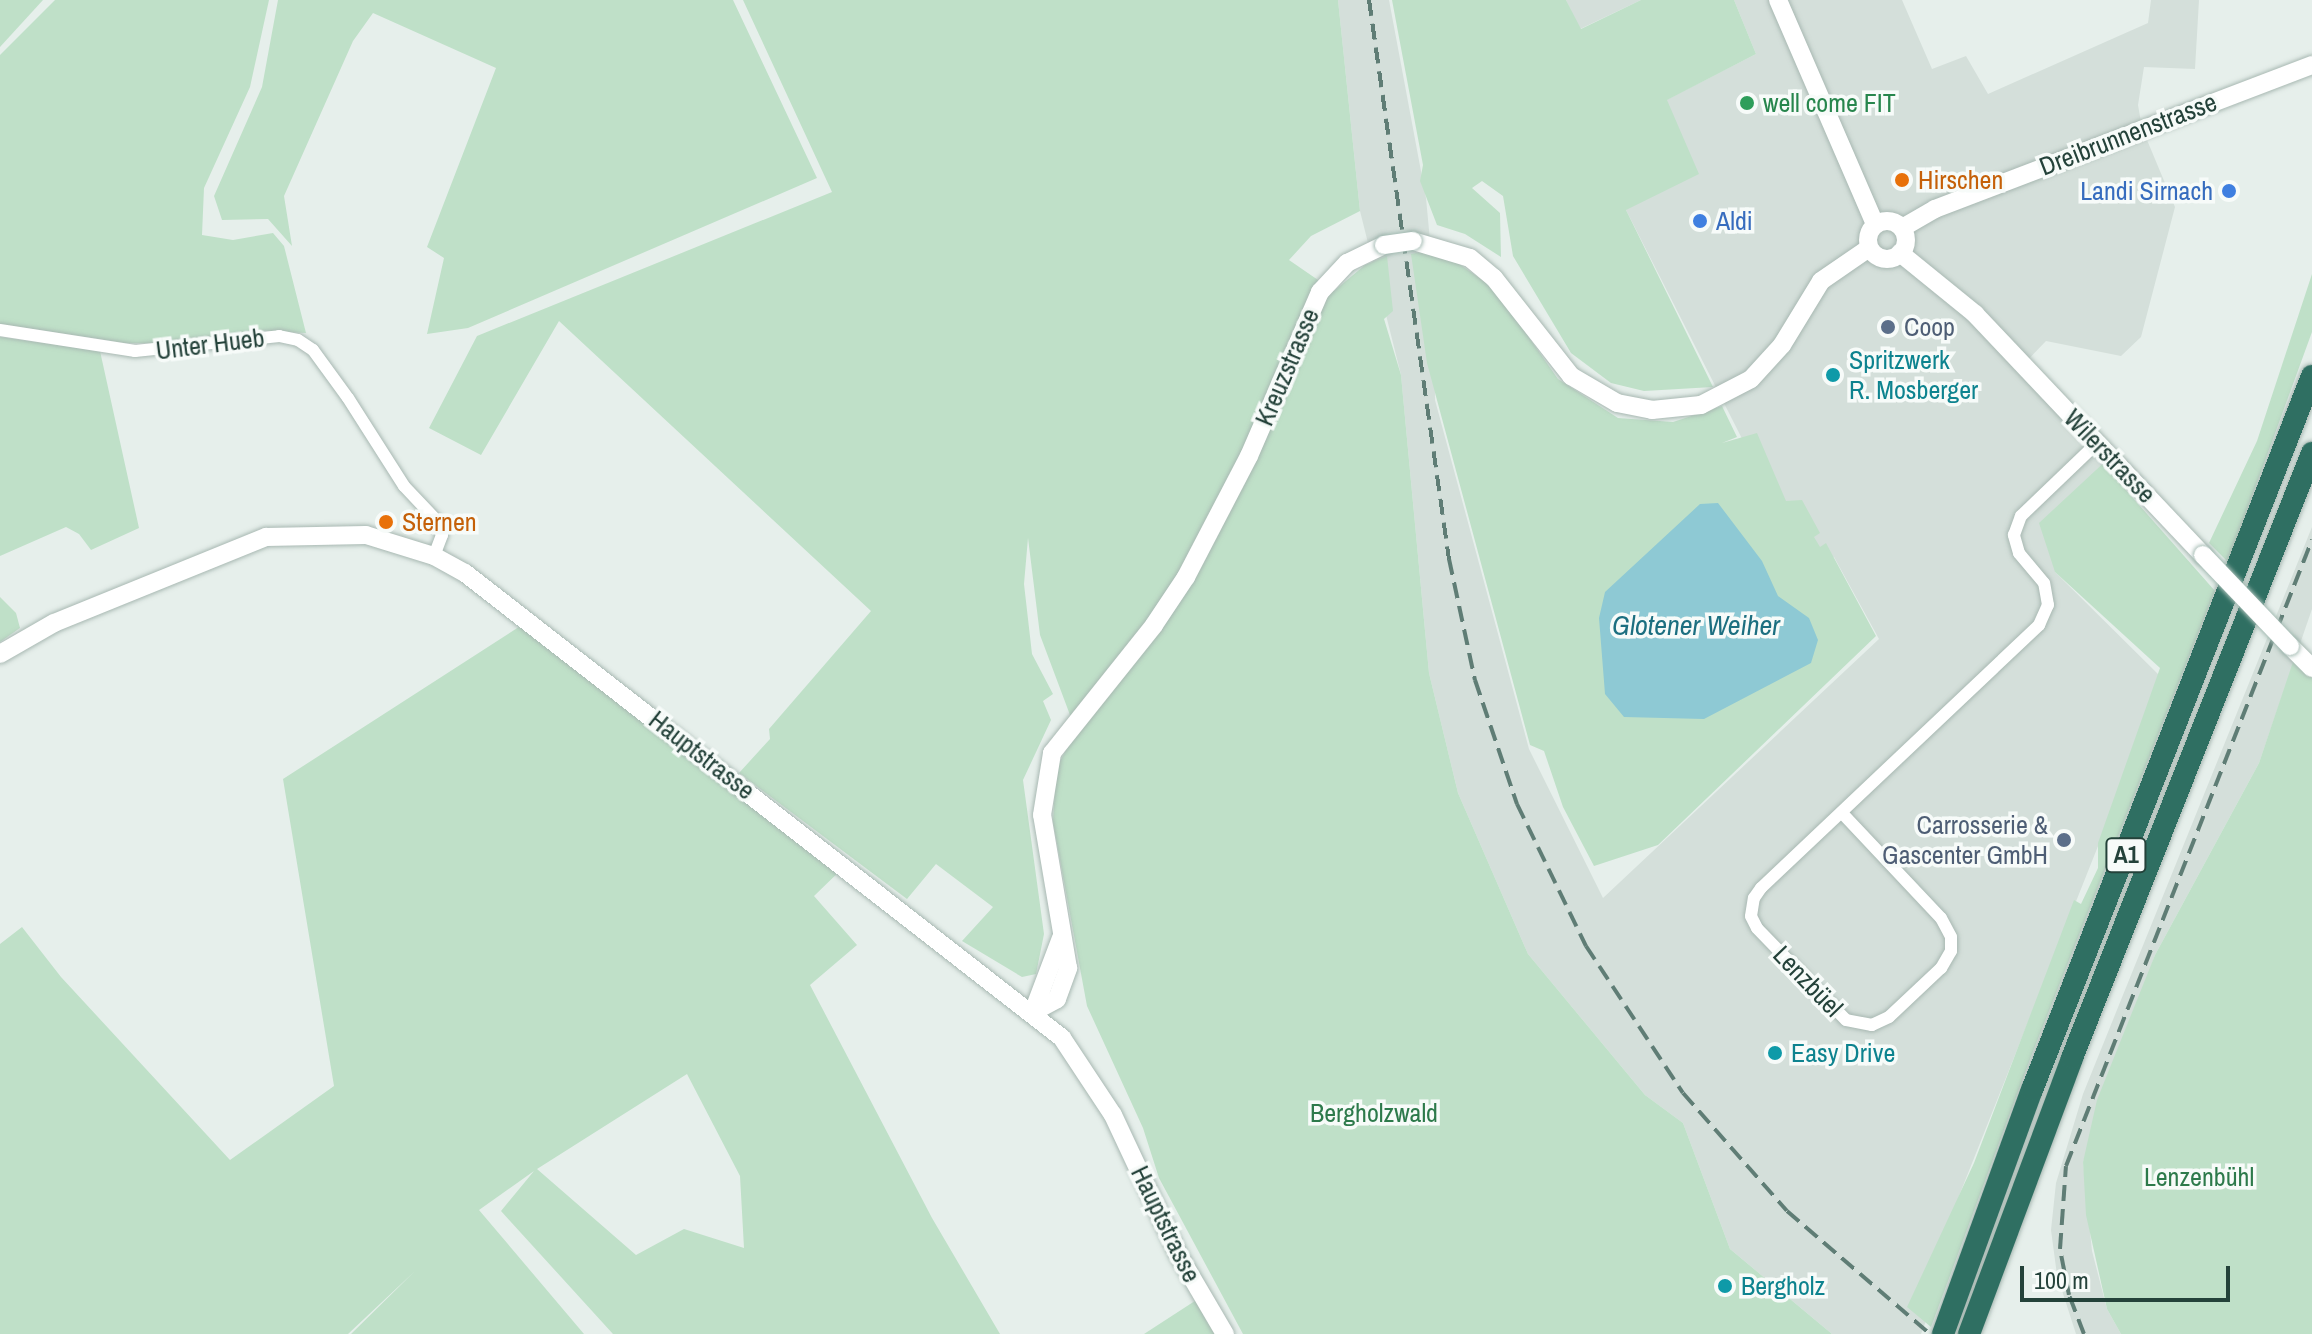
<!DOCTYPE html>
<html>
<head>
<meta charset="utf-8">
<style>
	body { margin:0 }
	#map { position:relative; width:2312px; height:1334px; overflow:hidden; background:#e6efeb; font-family:"Archivo Narrow",sans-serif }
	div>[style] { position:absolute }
	.built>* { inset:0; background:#d4dfda }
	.green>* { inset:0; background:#bfe0c8 }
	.water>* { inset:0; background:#8ec9d4 }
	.roads { filter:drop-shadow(0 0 2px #a8b8b2) drop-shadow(0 0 2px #a8b8b2) }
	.street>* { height:12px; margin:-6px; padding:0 6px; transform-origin:6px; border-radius:6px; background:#fff }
	.secondary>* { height:18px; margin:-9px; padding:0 9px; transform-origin:9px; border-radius:9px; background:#fff }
	.secondary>.ring { margin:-9px; padding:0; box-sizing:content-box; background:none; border:18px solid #fff; border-radius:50% }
	.highway>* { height:22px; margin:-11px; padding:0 11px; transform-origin:11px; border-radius:11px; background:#2f6f62 }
	.rail>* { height:4px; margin-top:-2px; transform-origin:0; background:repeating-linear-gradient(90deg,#5f7d75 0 16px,transparent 0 24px) }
	.bridges { filter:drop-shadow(0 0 2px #a4bbb3) drop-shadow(0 0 2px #a4bbb3) }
	.secondary-bridge>* { height:18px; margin:-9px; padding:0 9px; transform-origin:9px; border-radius:9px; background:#fff }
	.dots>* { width:22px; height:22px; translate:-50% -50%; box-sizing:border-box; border:4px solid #f7fbf9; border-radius:50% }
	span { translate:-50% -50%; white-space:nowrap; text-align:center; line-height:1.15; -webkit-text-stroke:7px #f7fbf9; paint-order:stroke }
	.shield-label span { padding:2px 6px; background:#f7fbf9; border:2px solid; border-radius:6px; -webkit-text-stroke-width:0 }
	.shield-label { font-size:24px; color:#24423a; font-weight:700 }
	.leisure-label { font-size:26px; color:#27864d }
	.left { translate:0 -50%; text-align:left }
	.street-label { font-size:26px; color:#24423a }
	.food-label { font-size:26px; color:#c56008 }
	.shop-label { font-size:26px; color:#366cbe }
	.right { translate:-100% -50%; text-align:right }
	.service-label { font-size:26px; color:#4e5e75 }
	.culture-label { font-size:26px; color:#0d838f }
	.park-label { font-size:26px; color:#2d7a4b }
	.water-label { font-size:28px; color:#1c6f80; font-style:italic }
	.scale { position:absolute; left:2020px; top:1266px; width:210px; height:36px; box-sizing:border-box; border:4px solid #24423a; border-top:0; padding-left:10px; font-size:24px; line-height:28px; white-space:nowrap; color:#24423a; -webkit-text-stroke:6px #f7fbf9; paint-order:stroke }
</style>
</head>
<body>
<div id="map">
	<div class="built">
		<div style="clip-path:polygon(1338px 0,1389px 0,1426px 198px,1434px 283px,1435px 400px,1529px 749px,1603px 898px,1879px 639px,1834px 557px,1799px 551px,1626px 210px,1666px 100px,1756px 54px,1734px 0,1902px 0,1932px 69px,1966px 56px,1988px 94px,2148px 23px,2151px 0,2199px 0,2195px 69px,2144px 67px,2138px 105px,2142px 128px,2175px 207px,2141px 337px,2121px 356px,2046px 341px,2023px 365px,2110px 457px,2055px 572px,2164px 680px,1924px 1284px,1926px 1321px,1921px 1334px,1832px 1334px,1730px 1249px,1683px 1123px,1645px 1095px,1528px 954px,1458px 793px,1429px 673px,1401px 375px,1360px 211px)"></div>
		<div style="clip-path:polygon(1566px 0,1641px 0,1580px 29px)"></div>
		<div style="clip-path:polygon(2312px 527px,2312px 609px,2259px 763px,2155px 955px,2083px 1162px,2092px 1251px,2107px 1309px,2121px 1334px,2076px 1334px,2057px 1275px,2051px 1230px,2056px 1183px,2083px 1094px)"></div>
	</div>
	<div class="green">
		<div style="clip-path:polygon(0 0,43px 0,0 47px)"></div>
		<div style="clip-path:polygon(55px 0,269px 0,250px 87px,204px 188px,202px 235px,233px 240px,273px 233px,284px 246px,306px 333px,252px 330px,191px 343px,125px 343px,0 324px,0 55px)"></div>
		<div style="clip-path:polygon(278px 0,733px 0,817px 178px,468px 328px,427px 334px,444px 258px,427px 247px,496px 68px,373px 13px,353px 41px,284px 196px,292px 246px,268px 219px,222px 220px,214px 196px,262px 87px)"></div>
		<div style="clip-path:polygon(743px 0,1338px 0,1360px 211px,1311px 236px,1289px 260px,1334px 291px,1365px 265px,1387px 256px,1393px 311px,1384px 319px,1401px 375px,1429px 673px,1458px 793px,1528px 954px,1645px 1095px,1683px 1123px,1730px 1249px,1832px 1334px,1243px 1334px,1159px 1178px,1143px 1128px,1087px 1006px,1053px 822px,1056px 769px,1076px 731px,1040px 635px,1028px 538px,1024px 584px,1032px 654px,1053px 694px,1043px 701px,1051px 720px,1023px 780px,1044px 934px,1036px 974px,1022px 977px,962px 941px,993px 907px,936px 864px,907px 899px,739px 773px,770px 739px,769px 729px,871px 611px,559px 321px,481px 455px,429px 428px,477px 336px,832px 192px)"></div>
		<div style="clip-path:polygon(1392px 0,1566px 0,1581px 29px,1641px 0,1734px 0,1756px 54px,1667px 100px,1699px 174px,1626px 210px,1713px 387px,1644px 391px,1611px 383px,1571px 353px,1513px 256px,1503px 196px,1482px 181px,1472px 188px,1500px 213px,1501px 257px,1465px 234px,1437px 225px,1420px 181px,1423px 165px)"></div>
		<div style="clip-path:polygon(1426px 251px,1455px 261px,1495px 289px,1558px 379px,1618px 418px,1673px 422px,1722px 406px,1737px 437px,1722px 443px,1757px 433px,1786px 501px,1802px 500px,1820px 533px,1814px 537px,1820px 547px,1826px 543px,1876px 636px,1658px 845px,1594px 866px,1563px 807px,1544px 751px,1530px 745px,1427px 363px,1411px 254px)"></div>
		<div style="clip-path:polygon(2312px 274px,2312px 332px,2228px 562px,2209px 543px,2257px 441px)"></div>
		<div style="clip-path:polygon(0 337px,100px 351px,139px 528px,91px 550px,79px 534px,66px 527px,0 556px)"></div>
		<div style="clip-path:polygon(2110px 457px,2110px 472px,2215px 591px,2032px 1054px,1931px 1327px,1907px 1307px,1974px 1163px,2074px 900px,2081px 904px,2098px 868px,2098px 843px,2160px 668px,2055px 572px,2039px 523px)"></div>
		<div style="clip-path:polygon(0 597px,16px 613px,20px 628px,0 642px)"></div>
		<div style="clip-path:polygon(evenodd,525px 623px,845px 866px,814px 896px,857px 945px,810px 985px,932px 1218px,1000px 1334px,613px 1334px,501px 1211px,534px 1171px,479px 1210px,584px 1334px,351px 1334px,415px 1271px,348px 1334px,0 1334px,0 944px,22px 927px,61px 977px,230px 1160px,334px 1086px,283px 779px,525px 623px,687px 1074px,740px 1176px,744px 1248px,684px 1229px,636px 1255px,537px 1169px,687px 1074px)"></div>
		<div style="clip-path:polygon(2294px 659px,2312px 677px,2312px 1334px,2121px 1334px,2107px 1309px,2086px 1215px,2083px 1162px,2097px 1100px,2155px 955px,2259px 763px)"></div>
		<div style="clip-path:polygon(1201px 1297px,1226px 1334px,1144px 1334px)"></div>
	</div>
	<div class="water">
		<div style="clip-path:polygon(1718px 503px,1762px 561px,1778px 596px,1809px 618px,1818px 640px,1811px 663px,1704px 719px,1624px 717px,1605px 694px,1599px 618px,1605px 592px,1700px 504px)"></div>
	</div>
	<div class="roads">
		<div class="street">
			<div style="left:0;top:330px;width:137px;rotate:8.8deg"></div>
			<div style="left:135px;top:351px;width:145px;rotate:-5.9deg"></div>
			<div style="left:279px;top:336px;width:19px;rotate:12deg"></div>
			<div style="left:298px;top:340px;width:18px;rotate:34deg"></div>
			<div style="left:313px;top:350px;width:59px;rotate:53.9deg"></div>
			<div style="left:348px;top:398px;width:104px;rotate:57.5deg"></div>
			<div style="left:404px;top:486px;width:47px;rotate:46.7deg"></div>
			<div style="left:436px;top:520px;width:16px;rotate:68deg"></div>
			<div style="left:442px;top:535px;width:22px;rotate:111deg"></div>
			<div style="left:1842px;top:813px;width:144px;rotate:46.7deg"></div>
			<div style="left:1941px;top:918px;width:21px;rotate:62deg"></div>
			<div style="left:1951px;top:937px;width:14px;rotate:90deg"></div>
			<div style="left:1951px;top:951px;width:20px;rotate:120deg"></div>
			<div style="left:1941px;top:968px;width:71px;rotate:136.7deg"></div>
			<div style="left:1889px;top:1017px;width:19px;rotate:155deg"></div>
			<div style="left:1872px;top:1025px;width:26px;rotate:-169deg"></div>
			<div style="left:1846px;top:1020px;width:128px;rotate:-134.1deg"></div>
			<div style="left:1757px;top:928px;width:13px;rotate:-117deg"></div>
			<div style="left:1751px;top:916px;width:18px;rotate:-81deg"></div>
			<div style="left:1754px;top:898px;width:12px;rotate:-55deg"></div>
			<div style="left:1761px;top:888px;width:383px;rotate:-43.4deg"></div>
			<div style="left:2039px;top:625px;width:22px;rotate:-66deg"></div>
			<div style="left:2048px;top:605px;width:22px;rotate:-100deg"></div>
			<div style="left:2044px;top:583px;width:39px;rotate:-130deg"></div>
			<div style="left:2019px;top:553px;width:19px;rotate:-106deg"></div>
			<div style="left:2014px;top:535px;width:20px;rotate:-70deg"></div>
			<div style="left:2021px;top:516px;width:105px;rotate:-43.8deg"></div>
		</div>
		<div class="secondary">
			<div style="left:1778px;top:0;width:244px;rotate:66.6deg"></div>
			<div class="ring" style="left:1868px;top:221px;width:20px;height:20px"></div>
			<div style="left:1902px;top:228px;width:38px;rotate:-30deg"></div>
			<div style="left:1935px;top:209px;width:404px;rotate:-20.9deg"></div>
			<div style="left:1413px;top:241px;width:59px;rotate:16.6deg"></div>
			<div style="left:1470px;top:258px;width:31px;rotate:40deg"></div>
			<div style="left:1494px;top:278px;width:125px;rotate:51.8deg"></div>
			<div style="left:1571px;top:376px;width:53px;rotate:30.4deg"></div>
			<div style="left:1617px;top:403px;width:36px;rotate:11deg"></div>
			<div style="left:1652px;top:410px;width:49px;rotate:-5.8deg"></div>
			<div style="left:1701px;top:405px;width:56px;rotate:-27.5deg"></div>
			<div style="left:1751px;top:379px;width:46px;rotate:-47.6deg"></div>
			<div style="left:1782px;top:345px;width:75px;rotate:-58.6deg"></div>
			<div style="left:1821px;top:281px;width:58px;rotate:-34.5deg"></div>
			<div style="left:1900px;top:253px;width:97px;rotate:39.1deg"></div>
			<div style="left:1975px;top:314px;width:332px;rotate:46.6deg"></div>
			<div style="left:2290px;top:646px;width:31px;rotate:45deg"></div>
			<div style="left:0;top:654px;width:62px;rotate:-29.9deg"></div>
			<div style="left:54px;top:623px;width:229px;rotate:-22.1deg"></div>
			<div style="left:266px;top:537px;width:100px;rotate:-1.1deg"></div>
			<div style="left:366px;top:535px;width:71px;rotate:17.2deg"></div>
			<div style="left:434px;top:556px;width:35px;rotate:29deg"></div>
			<div style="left:465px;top:573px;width:757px;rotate:37.91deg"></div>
			<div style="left:1062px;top:1038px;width:92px;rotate:56.5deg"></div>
			<div style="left:1113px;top:1115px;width:153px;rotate:64.9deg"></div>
			<div style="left:1178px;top:1254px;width:93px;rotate:59.6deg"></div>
			<div style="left:1033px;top:1012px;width:27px;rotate:-28deg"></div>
			<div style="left:1057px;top:999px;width:33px;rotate:-70deg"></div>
			<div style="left:1068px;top:968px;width:155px;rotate:-99.6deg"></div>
			<div style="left:1042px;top:815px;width:63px;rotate:-80.8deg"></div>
			<div style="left:1052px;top:753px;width:164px;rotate:-51.4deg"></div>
			<div style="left:1154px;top:625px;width:58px;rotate:-56.3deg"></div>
			<div style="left:1186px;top:577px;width:136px;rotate:-62.5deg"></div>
			<div style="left:1249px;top:456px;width:179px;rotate:-66.6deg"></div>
			<div style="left:1320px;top:292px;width:40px;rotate:-47deg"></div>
			<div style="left:1347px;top:263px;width:41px;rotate:-25.9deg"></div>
			<div style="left:1033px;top:1012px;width:79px;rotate:-69.3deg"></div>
		</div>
		<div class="highway">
			<div style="left:1943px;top:1334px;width:260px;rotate:-70deg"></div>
			<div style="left:2032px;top:1090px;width:767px;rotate:-68.59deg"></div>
			<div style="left:1969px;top:1334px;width:295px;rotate:-69.5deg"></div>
			<div style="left:2072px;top:1058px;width:651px;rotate:-68.36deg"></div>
		</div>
	</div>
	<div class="rail">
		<div style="left:1369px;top:0;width:565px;rotate:81.86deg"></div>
		<div style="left:1449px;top:559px;width:124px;rotate:77.9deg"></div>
		<div style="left:1475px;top:680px;width:131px;rotate:71.3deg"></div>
		<div style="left:1517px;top:804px;width:158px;rotate:64.1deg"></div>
		<div style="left:1586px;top:946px;width:176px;rotate:56.6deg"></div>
		<div style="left:1683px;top:1093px;width:157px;rotate:48.6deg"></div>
		<div style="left:1787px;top:1211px;width:189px;rotate:40.7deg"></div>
		<div style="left:2084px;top:1334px;width:42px;rotate:-111deg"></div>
		<div style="left:2069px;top:1295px;width:47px;rotate:-101.1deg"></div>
		<div style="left:2060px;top:1249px;width:83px;rotate:-85.9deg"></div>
		<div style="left:2066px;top:1166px;width:673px;rotate:-68.55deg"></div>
	</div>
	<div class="bridges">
		<div class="secondary-bridge">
			<div style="left:1384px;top:245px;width:29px;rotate:-8deg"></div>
			<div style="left:2203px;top:555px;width:126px;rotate:46.3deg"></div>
		</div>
	</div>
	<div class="dots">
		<div style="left:1747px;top:103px;background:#2e9e5b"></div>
		<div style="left:1902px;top:180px;background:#e8710a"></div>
		<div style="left:2229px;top:191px;background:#3f7fe0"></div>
		<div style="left:1700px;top:221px;background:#3f7fe0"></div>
		<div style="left:1888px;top:327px;background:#5c6f8a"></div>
		<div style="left:1833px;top:375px;background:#0f9aa8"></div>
		<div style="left:386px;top:522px;background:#e8710a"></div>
		<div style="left:2064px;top:840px;background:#5c6f8a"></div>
		<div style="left:1775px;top:1053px;background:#0f9aa8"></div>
		<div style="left:1725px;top:1286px;background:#0f9aa8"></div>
	</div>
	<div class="shield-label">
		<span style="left:2126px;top:855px">A1</span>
	</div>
	<div class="leisure-label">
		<span class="left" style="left:1763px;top:103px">well come FIT</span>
	</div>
	<div class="street-label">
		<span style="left:2128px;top:134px;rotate:-21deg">Dreibrunnenstrasse</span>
		<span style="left:210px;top:344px;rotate:-7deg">Unter Hueb</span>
		<span style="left:1287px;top:367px;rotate:-67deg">Kreuzstrasse</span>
		<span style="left:2110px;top:456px;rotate:46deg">Wilerstrasse</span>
		<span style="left:702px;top:755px;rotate:38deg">Hauptstrasse</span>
		<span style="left:1808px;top:981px;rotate:46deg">Lenzbüel</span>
		<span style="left:1166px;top:1224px;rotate:64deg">Hauptstrasse</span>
	</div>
	<div class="food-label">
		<span class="left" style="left:1918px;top:180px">Hirschen</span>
		<span class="left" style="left:402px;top:522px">Sternen</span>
	</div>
	<div class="shop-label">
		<span class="right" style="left:2213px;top:191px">Landi Sirnach</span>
		<span class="left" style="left:1716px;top:221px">Aldi</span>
	</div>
	<div class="service-label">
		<span class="left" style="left:1904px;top:327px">Coop</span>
		<span class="right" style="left:2048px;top:840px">Carrosserie &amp;<br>Gascenter GmbH</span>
	</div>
	<div class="culture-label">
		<span class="left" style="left:1849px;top:375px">Spritzwerk<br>R. Mosberger</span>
		<span class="left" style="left:1791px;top:1053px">Easy Drive</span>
		<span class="left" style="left:1741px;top:1286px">Bergholz</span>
	</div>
	<div class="park-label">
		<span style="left:1374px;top:1113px">Bergholzwald</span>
		<span style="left:2199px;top:1177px">Lenzenbühl</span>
	</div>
	<div class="water-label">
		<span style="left:1696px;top:625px">Glotener Weiher</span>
	</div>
	<div class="scale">100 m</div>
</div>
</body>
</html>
